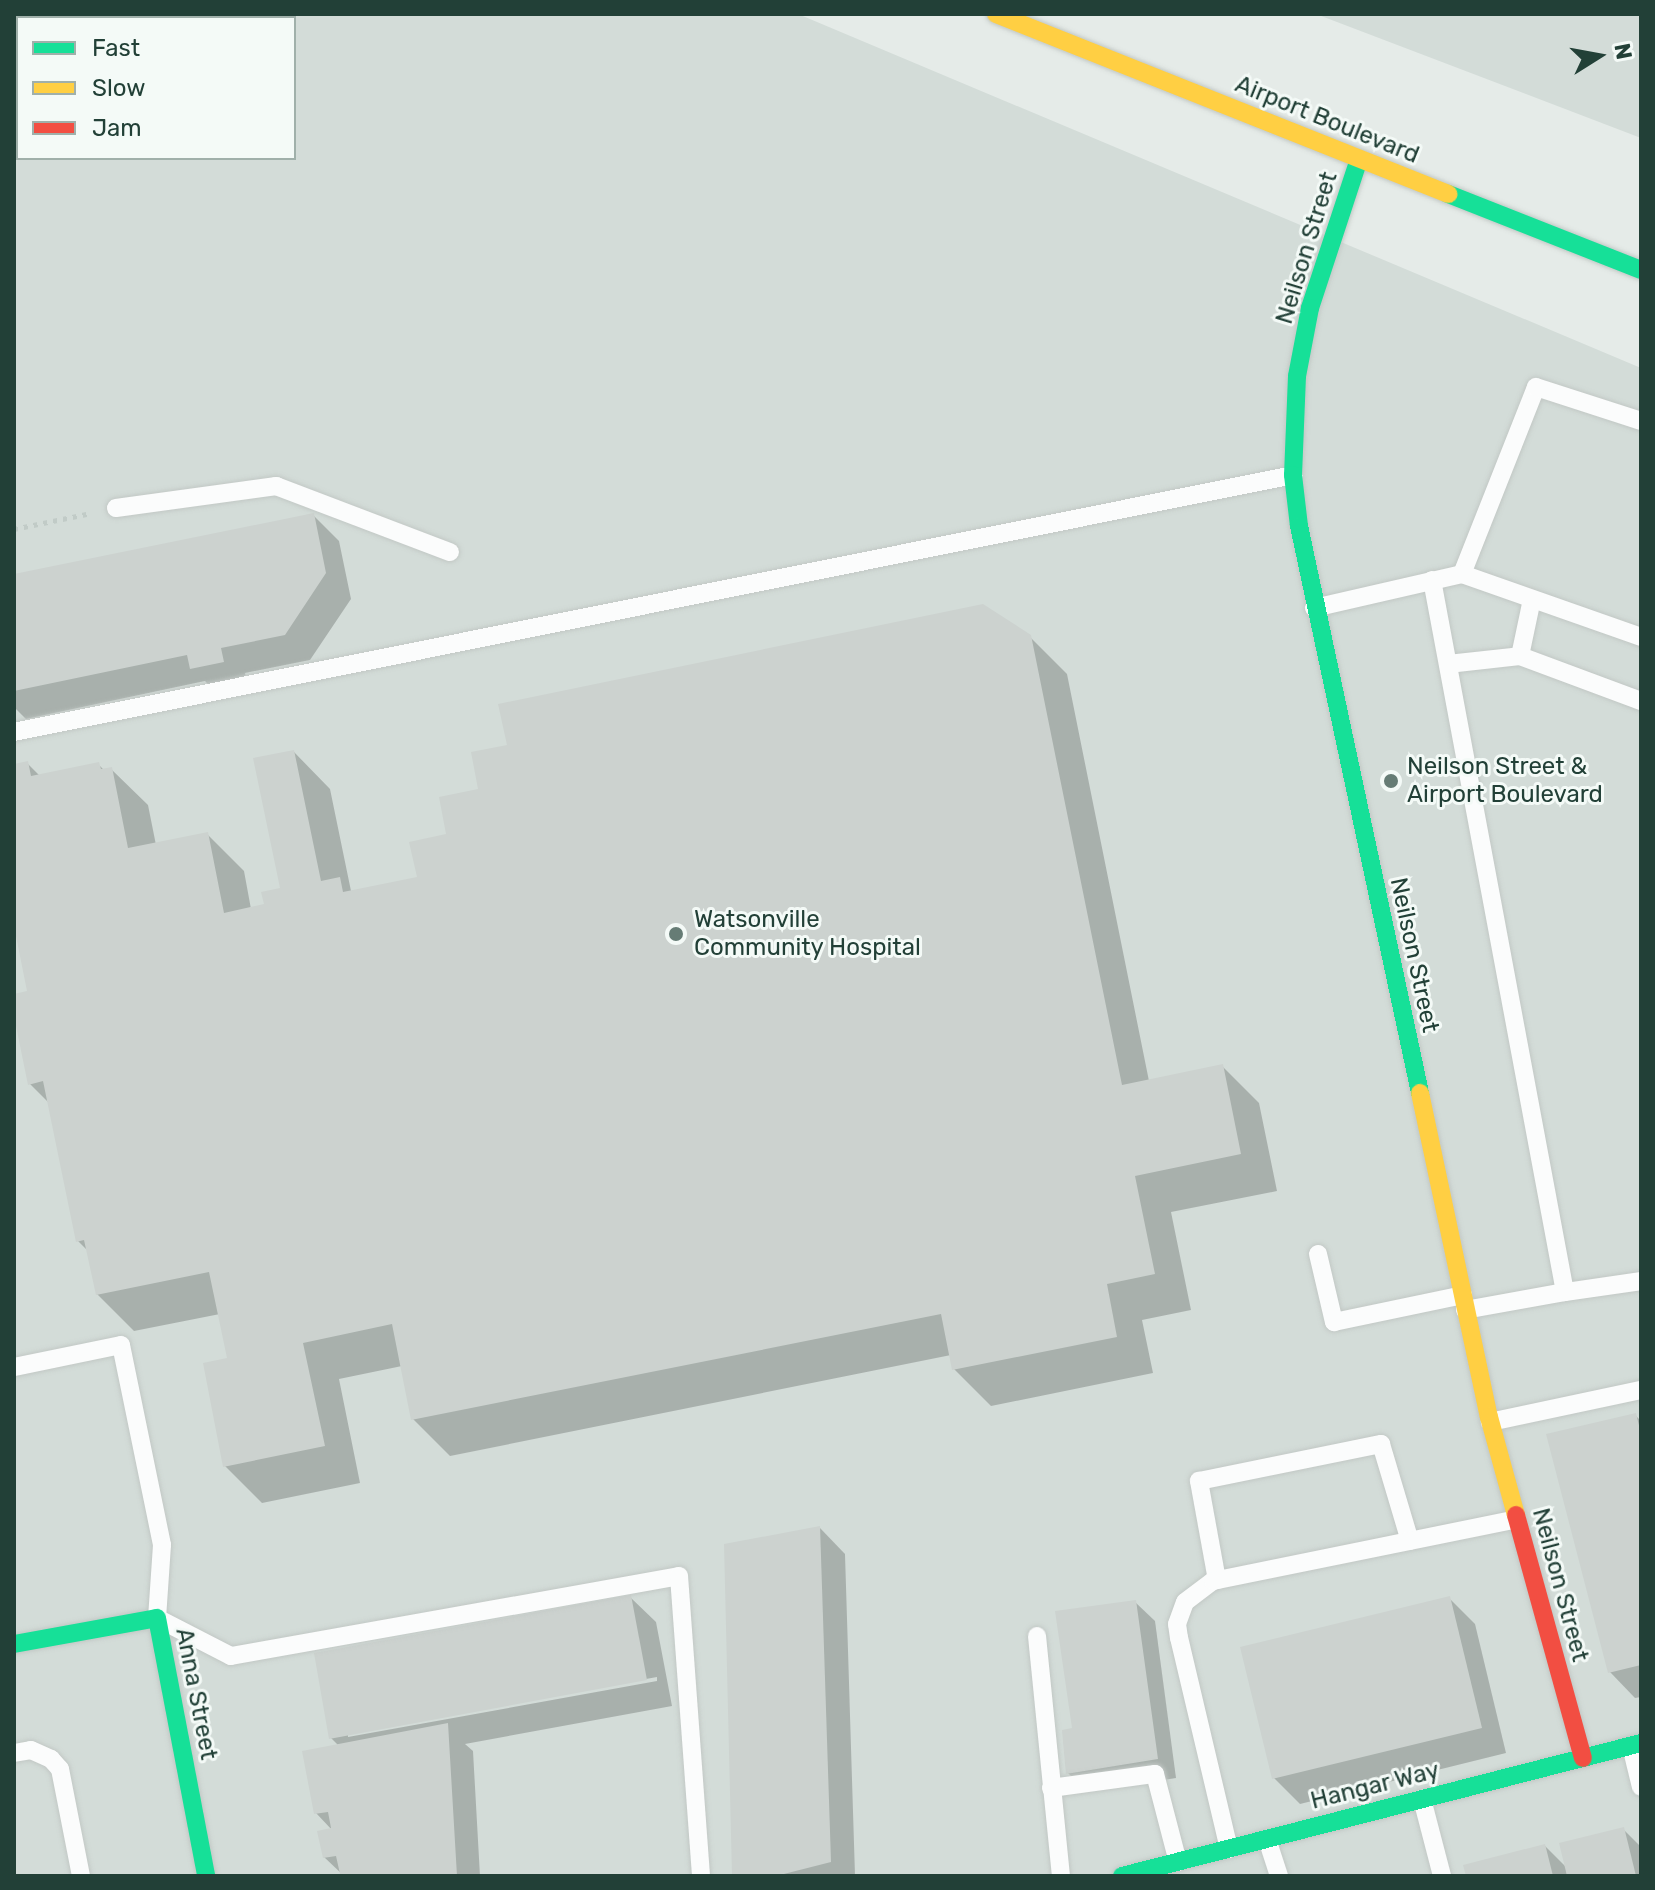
<!DOCTYPE html>
<html>
<head>
<meta charset="utf-8">
<style>
	body { margin:0 }
	#map { position:relative; width:1655px; height:1890px; overflow:hidden; background:#e5ebe8; font-family:Rubik,sans-serif }
	div>[style] { position:absolute }
	.built>* { inset:0; background:#d3dcd8 }
	.shadow>* { inset:0; background:#0003 }
	.building>* { inset:0; background:#ccd2cf }
	.path>* { height:5px; margin-top:-2.5px; transform-origin:0; background:repeating-linear-gradient(90deg,#c1cbc7 0 4px,transparent 0 10px) }
	.roads { filter:drop-shadow(0 0 2px #c2c8c5) drop-shadow(0 0 2px #c2c8c5) }
	.lane>* { height:18px; margin:-9px; padding:0 9px; transform-origin:9px; border-radius:9px; background:#fbfcfc }
	.fast>* { height:18px; margin:-9px; padding:0 9px; transform-origin:9px; border-radius:9px; background:#16e098 }
	.slow>* { height:18px; margin:-9px; padding:0 9px; transform-origin:9px; border-radius:9px; background:#ffcf43 }
	.jam>* { height:18px; margin:-9px; padding:0 9px; transform-origin:9px; border-radius:9px; background:#f24e42 }
	.dots>* { width:22px; height:22px; translate:-50% -50%; box-sizing:border-box; border:4px solid #f4faf7; border-radius:50% }
	span { translate:-50% -50%; white-space:nowrap; text-align:center; line-height:1.15; -webkit-text-stroke:6px #f4faf7; paint-order:stroke }
	.street-label { font-size:24px; color:#224037 }
	.poi-label { font-size:24px; color:#224037 }
	.left { translate:0 -50%; text-align:left }
	.frame { position:absolute; inset:0; border:16px solid #224037; pointer-events:none }
	.legend { position:absolute; left:16px; top:16px; width:280px; height:144px; box-sizing:border-box; background:#f4faf7; border:2px solid #a0b0aa; margin:0; padding:10px 14px; list-style:none; font-size:24px; color:#224037 }
	.legend li { display:flex; align-items:center; gap:16px; height:40px }
	.legend b { width:40px; border:2px solid #a0b0aa }
	.north { position:absolute; left:1559px; top:16px; width:80px; height:80px; -webkit-text-stroke:6px #f4faf7; paint-order:stroke; rotate:79deg; font-size:22px; font-weight:700; line-height:32px; text-align:center; color:#224037 }
	.north::after { content:''; display:block; margin:auto; width:28px; height:36px; background:#224037; clip-path:polygon(50% 0,100% 100%,50% 72%,0 100%) }
</style>
</head>
<body>
<div id="map">
	<div class="built">
		<div style="clip-path:polygon(evenodd,14px 14px,798px 14px,1641px 368px,1641px 1876px,14px 1876px,14px 14px,18px 18px,294px 18px,294px 158px,18px 158px,18px 18px)"></div>
		<div style="clip-path:polygon(1316px 14px,1641px 14px,1641px 138px)"></div>
	</div>
	<div class="shadow">
		<div style="clip-path:polygon(314px 516px,339px 541px,351px 599px,310px 660px,245px 673px,248px 687px,217px 694px,205px 681px,26px 719px,14px 707px,14px 576px)"></div>
		<div style="clip-path:polygon(1030px 637px,1067px 674px,1149px 1081px,1222px 1066px,1259px 1103px,1277px 1191px,1171px 1212px,1191px 1310px,1142px 1320px,1153px 1373px,991px 1406px,954px 1369px,951px 1355px,450px 1456px,413px 1419px,402px 1366px,339px 1379px,360px 1483px,262px 1503px,225px 1466px,229px 1360px,220px 1314px,134px 1331px,97px 1294px,89px 1252px,78px 1241px,50px 1104px,30px 1084px,14px 1006px,14px 996px,29px 993px,14px 916px,14px 766px,27px 763px,40px 776px,99px 765px,104px 770px,111px 769px,148px 805px,156px 845px,207px 834px,244px 871px,251px 909px,267px 906px,282px 890px,294px 752px,330px 789px,351px 891px,419px 879px,480px 791px)"></div>
		<div style="clip-path:polygon(1635px 1415px,1641px 1421px,1641px 1697px,1635px 1698px,1610px 1672px)"></div>
		<div style="clip-path:polygon(820px 1528px,845px 1554px,855px 1876px,734px 1876px)"></div>
		<div style="clip-path:polygon(evenodd,630px 1597px,656px 1622px,672px 1706px,465px 1744px,473px 1751px,480px 1876px,344px 1876px,324px 1857px,332px 1830px,316px 1813px,339px 1746px,331px 1738px,630px 1597px,657px 1677px,657px 1681px,348px 1737px,348px 1733px,657px 1677px)"></div>
		<div style="clip-path:polygon(1449px 1598px,1475px 1624px,1506px 1753px,1300px 1804px,1274px 1778px)"></div>
		<div style="clip-path:polygon(1135px 1602px,1155px 1621px,1176px 1778px,1087px 1792px,1068px 1773px,1074px 1730px)"></div>
		<div style="clip-path:polygon(1624px 1830px,1641px 1847px,1641px 1876px,1468px 1876px,1545px 1846px,1568px 1869px)"></div>
	</div>
	<div class="building">
		<div style="clip-path:polygon(314px 513px,326px 573px,285px 635px,221px 648px,224px 662px,190px 669px,187px 655px,14px 691px,14px 574px)"></div>
		<div style="clip-path:polygon(983px 604px,1031px 635px,1122px 1085px,1223px 1064px,1241px 1154px,1135px 1176px,1155px 1274px,1107px 1284px,1117px 1337px,952px 1370px,941px 1314px,411px 1420px,392px 1324px,303px 1343px,325px 1446px,223px 1467px,203px 1363px,227px 1358px,209px 1272px,96px 1295px,84px 1240px,76px 1242px,43px 1081px,28px 1085px,14px 1016px,14px 994px,27px 991px,14px 926px,14px 764px,28px 761px,31px 776px,99px 762px,101px 769px,112px 767px,128px 848px,208px 832px,224px 913px,264px 904px,261px 892px,280px 888px,253px 758px,294px 750px,321px 881px,340px 877px,343px 892px,417px 877px,409px 842px,446px 834px,439px 797px,478px 789px,471px 752px,507px 745px,498px 704px)"></div>
		<div style="clip-path:polygon(1636px 1413px,1641px 1434px,1641px 1665px,1608px 1673px,1546px 1434px)"></div>
		<div style="clip-path:polygon(820px 1526px,831px 1862px,776px 1876px,732px 1876px,724px 1544px)"></div>
		<div style="clip-path:polygon(631px 1595px,647px 1680px,329px 1739px,314px 1653px)"></div>
		<div style="clip-path:polygon(1450px 1596px,1482px 1728px,1272px 1779px,1240px 1647px)"></div>
		<div style="clip-path:polygon(1136px 1600px,1158px 1759px,1066px 1774px,1062px 1730px,1072px 1728px,1055px 1611px)"></div>
		<div style="clip-path:polygon(448px 1723px,457px 1876px,340px 1874px,336px 1856px,323px 1858px,317px 1831px,331px 1828px,328px 1812px,314px 1814px,302px 1751px)"></div>
		<div style="clip-path:polygon(1624px 1827px,1636px 1876px,1567px 1876px,1559px 1843px)"></div>
		<div style="clip-path:polygon(1545px 1844px,1553px 1876px,1466px 1876px,1463px 1865px)"></div>
	</div>
	<div class="path">
		<div style="left:14px;top:529px;width:79px;rotate:-11.7deg"></div>
	</div>
	<div class="roads">
		<div class="lane">
			<div style="left:116px;top:508px;width:162px;rotate:-7.8deg"></div>
			<div style="left:276px;top:486px;width:186px;rotate:20.8deg"></div>
			<div style="left:1462px;top:574px;width:201px;rotate:-68.4deg"></div>
			<div style="left:1536px;top:387px;width:110px;rotate:17.9deg"></div>
			<div style="left:1432px;top:580px;width:724px;rotate:79.42deg"></div>
			<div style="left:1565px;top:1292px;width:77px;rotate:-8.2deg"></div>
			<div style="left:1314px;top:608px;width:152px;rotate:-12.9deg"></div>
			<div style="left:1462px;top:574px;width:190px;rotate:19.4deg"></div>
			<div style="left:1520px;top:656px;width:58px;rotate:-78.1deg"></div>
			<div style="left:1448px;top:664px;width:72px;rotate:-6.3deg"></div>
			<div style="left:1520px;top:656px;width:129px;rotate:20.4deg"></div>
			<div style="left:14px;top:732px;width:1305px;rotate:-11.36deg"></div>
			<div style="left:1318px;top:1254px;width:70px;rotate:76.8deg"></div>
			<div style="left:1334px;top:1322px;width:132px;rotate:-11.8deg"></div>
			<div style="left:1465px;top:1310px;width:102px;rotate:-10.2deg"></div>
			<div style="left:14px;top:1367px;width:109px;rotate:-11.6deg"></div>
			<div style="left:121px;top:1345px;width:204px;rotate:78.4deg"></div>
			<div style="left:162px;top:1545px;width:73px;rotate:93.9deg"></div>
			<div style="left:157px;top:1618px;width:83px;rotate:27.2deg"></div>
			<div style="left:231px;top:1656px;width:455px;rotate:-10.1deg"></div>
			<div style="left:679px;top:1576px;width:301px;rotate:85.8deg"></div>
			<div style="left:1490px;top:1422px;width:154px;rotate:-12deg"></div>
			<div style="left:1217px;top:1580px;width:101px;rotate:-100.3deg"></div>
			<div style="left:1199px;top:1481px;width:186px;rotate:-11.5deg"></div>
			<div style="left:1381px;top:1444px;width:101px;rotate:73.4deg"></div>
			<div style="left:1037px;top:1636px;width:241px;rotate:84.3deg"></div>
			<div style="left:1631px;top:1746px;width:42px;rotate:76.3deg"></div>
			<div style="left:14px;top:1753px;width:17px;rotate:-10deg"></div>
			<div style="left:31px;top:1750px;width:22px;rotate:24deg"></div>
			<div style="left:51px;top:1759px;width:13px;rotate:48deg"></div>
			<div style="left:60px;top:1769px;width:109px;rotate:78.9deg"></div>
			<div style="left:1051px;top:1788px;width:105px;rotate:-7.7deg"></div>
			<div style="left:1155px;top:1774px;width:91px;rotate:75.4deg"></div>
			<div style="left:1422px;top:1799px;width:80px;rotate:75.4deg"></div>
			<div style="left:1267px;top:1839px;width:39px;rotate:72deg"></div>
			<div style="left:1229px;top:1849px;width:217px;rotate:-103.3deg"></div>
			<div style="left:1179px;top:1638px;width:14px;rotate:-98deg"></div>
			<div style="left:1177px;top:1624px;width:23px;rotate:-70deg"></div>
			<div style="left:1185px;top:1602px;width:35px;rotate:-37deg"></div>
			<div style="left:1213px;top:1581px;width:310px;rotate:-11.5deg"></div>
		</div>
		<div class="fast">
			<div style="left:1359px;top:159px;width:157px;rotate:108.2deg"></div>
			<div style="left:1310px;top:308px;width:69px;rotate:100.8deg"></div>
			<div style="left:1297px;top:376px;width:99px;rotate:92.3deg"></div>
			<div style="left:1293px;top:475px;width:51px;rotate:83.3deg"></div>
			<div style="left:1299px;top:526px;width:580px;rotate:77.95deg"></div>
			<div style="left:1448px;top:194px;width:207px;rotate:21.5deg"></div>
			<div style="left:14px;top:1644px;width:145px;rotate:-10.3deg"></div>
			<div style="left:157px;top:1618px;width:263px;rotate:79.2deg"></div>
			<div style="left:1122px;top:1876px;width:536px;rotate:-14.37deg"></div>
		</div>
		<div class="slow">
			<div style="left:996px;top:14px;width:487px;rotate:21.7deg"></div>
			<div style="left:1420px;top:1093px;width:331px;rotate:78deg"></div>
			<div style="left:1489px;top:1417px;width:102px;rotate:74.6deg"></div>
		</div>
		<div class="jam">
			<div style="left:1516px;top:1515px;width:252px;rotate:74.6deg"></div>
		</div>
	</div>
	<div class="dots">
		<div style="left:1391px;top:781px;background:#667c75"></div>
		<div style="left:676px;top:934px;background:#667c75"></div>
	</div>
	<div class="street-label">
		<span style="left:1327px;top:120px;rotate:22deg">Airport Boulevard</span>
		<span style="left:1307px;top:248px;rotate:-73deg">Neilson Street</span>
		<span style="left:1414px;top:955px;rotate:78deg">Neilson Street</span>
		<span style="left:1560px;top:1585px;rotate:75deg">Neilson Street</span>
		<span style="left:196px;top:1694px;rotate:79deg">Anna Street</span>
		<span style="left:1375px;top:1786px;rotate:-14deg">Hangar Way</span>
	</div>
	<div class="poi-label">
		<span class="left" style="left:1407px;top:781px">Neilson Street &amp;<br>Airport Boulevard</span>
		<span class="left" style="left:694px;top:934px">Watsonville<br>Community Hospital</span>
	</div>
	<div class="frame"></div>
	<ul class="legend">
	<li><b style="height:10px;background:#16e098"></b>Fast</li>
	<li><b style="height:10px;background:#ffcf43"></b>Slow</li>
	<li><b style="height:10px;background:#f24e42"></b>Jam</li>
	</ul>
	<div class="north">N</div>
</div>
</body>
</html>
